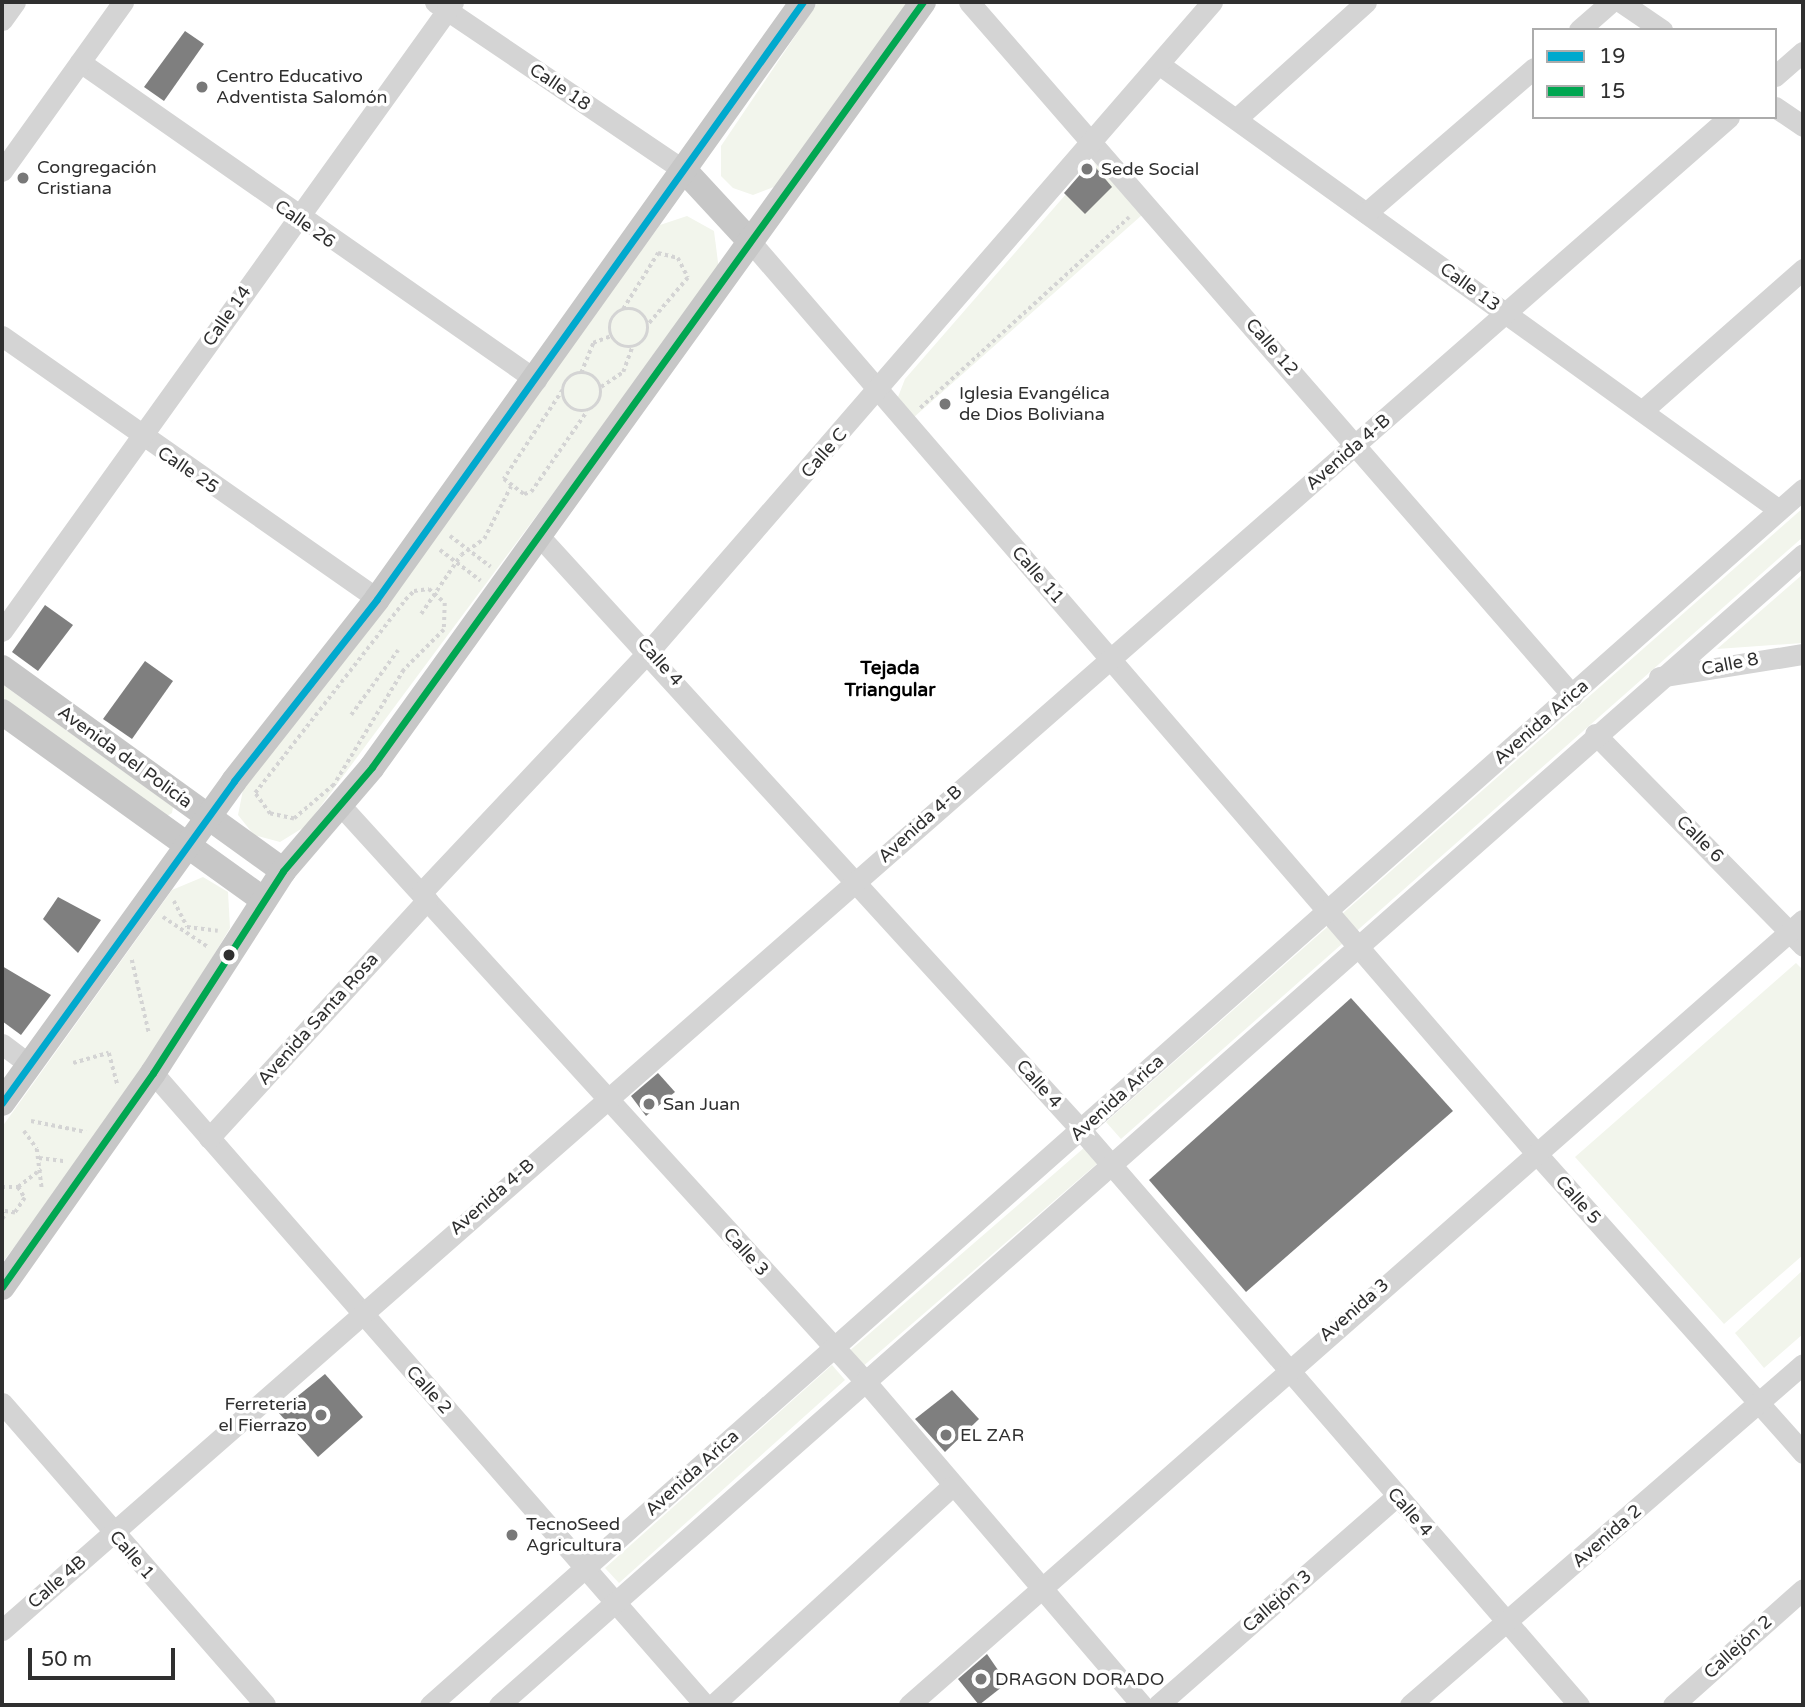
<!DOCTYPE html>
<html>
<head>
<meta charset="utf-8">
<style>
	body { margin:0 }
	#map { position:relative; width:1805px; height:1707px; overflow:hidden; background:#fff; font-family:"Varela Round",sans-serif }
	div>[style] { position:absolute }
	.green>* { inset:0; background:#f2f5ec }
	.building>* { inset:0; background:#7f7f7f }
	.path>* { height:3.5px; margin-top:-1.75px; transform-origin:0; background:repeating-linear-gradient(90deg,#d4d4d4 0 3.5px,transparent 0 7px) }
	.path>.ring { margin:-1.75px; padding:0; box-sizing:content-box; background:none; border:3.5px solid #d4d4d4; border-radius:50% }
	.minor>* { height:21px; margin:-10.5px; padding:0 10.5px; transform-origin:10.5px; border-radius:10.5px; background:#d4d4d4 }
	.major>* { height:26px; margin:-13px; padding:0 13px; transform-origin:13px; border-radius:13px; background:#c7c7c7 }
	.bus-1>* { height:7px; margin:-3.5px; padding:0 3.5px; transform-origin:3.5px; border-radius:3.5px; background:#00a9ce }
	.bus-2>* { height:7px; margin:-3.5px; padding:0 3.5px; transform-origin:3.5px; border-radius:3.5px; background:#00a651 }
	.dots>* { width:19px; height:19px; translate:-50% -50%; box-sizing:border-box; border:4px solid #fff; border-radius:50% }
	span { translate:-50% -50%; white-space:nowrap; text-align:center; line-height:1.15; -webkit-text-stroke:7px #fff; paint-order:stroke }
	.poi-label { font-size:18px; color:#2f2f2f }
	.left { translate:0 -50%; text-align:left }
	.right { translate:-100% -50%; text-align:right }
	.street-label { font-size:18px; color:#2f2f2f }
	.neighbourhood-label { font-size:19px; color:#000; font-weight:700 }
	.frame { position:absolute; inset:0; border:4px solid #2f2f2f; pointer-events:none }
	.legend { position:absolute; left:1532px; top:28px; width:245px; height:91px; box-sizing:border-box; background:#fff; border:2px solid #acacac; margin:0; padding:9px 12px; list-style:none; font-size:21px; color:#2f2f2f }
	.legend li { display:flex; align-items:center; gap:14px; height:35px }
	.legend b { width:35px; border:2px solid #acacac }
	.scale { position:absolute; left:28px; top:1648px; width:147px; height:32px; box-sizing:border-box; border:4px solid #2f2f2f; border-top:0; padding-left:9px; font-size:21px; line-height:24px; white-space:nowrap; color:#2f2f2f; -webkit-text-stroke:5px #fff; paint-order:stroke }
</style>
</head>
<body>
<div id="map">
	<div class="green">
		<div style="clip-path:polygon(818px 2px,909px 2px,779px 185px,753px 195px,733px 188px,721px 176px,721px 146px)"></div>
		<div style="clip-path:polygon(1094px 162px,1142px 215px,913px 418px,898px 397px,905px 379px)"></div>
		<div style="clip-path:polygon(687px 216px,714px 231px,719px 270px,306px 826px,280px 842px,254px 835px,238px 815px,244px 785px,660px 225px)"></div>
		<div style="clip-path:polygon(1803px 508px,1803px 537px,1121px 1139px,1106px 1122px)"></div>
		<div style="clip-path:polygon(1803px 574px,1803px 643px,1717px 649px)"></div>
		<div style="clip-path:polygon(2px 684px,173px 807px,172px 813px,167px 816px,2px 697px)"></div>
		<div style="clip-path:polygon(203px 877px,228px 892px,230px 928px,129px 1096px,2px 1263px,2px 1127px,172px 890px)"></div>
		<div style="clip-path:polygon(1796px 963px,1803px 970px,1803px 1255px,1724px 1324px,1575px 1157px)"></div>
		<div style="clip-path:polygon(1085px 1147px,1099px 1162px,861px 1368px,847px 1353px)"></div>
		<div style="clip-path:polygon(1803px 1270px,1803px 1334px,1764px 1368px,1735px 1333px)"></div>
		<div style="clip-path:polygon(832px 1365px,845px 1380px,619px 1583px,605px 1568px)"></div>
	</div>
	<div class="building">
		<div style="clip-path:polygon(185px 31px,204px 44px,164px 101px,144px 87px)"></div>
		<div style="clip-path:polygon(1091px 162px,1112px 187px,1085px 214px,1064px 193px)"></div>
		<div style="clip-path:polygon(45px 605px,73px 625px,38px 671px,12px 652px)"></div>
		<div style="clip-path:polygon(145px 661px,173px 681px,132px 739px,103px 719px)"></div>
		<div style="clip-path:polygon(58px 897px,101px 920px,78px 953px,43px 919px)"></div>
		<div style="clip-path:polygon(2px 966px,51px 995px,21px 1035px,2px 1021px)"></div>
		<div style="clip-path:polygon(1351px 998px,1453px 1111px,1246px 1292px,1149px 1180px)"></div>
		<div style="clip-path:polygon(658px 1073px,675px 1092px,646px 1116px,631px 1096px)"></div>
		<div style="clip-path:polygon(325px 1374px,363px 1417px,318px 1457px,278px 1412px)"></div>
		<div style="clip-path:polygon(952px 1390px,979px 1419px,945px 1452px,915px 1419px)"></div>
		<div style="clip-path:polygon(987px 1654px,1007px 1683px,979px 1705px,958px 1679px)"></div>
	</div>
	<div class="path">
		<div class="ring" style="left:610px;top:309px;width:34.5px;height:34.5px"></div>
		<div style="left:623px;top:309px;width:66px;rotate:-58deg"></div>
		<div style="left:658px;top:253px;width:21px;rotate:14deg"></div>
		<div style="left:678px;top:258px;width:22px;rotate:63deg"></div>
		<div style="left:688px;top:278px;width:62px;rotate:130.4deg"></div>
		<div class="ring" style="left:563px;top:373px;width:34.5px;height:34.5px"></div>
		<div style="left:581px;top:373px;width:32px;rotate:-68deg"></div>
		<div style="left:593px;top:343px;width:19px;rotate:-21deg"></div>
		<div style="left:601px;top:387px;width:27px;rotate:-34deg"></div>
		<div style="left:623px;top:372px;width:27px;rotate:-70deg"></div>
		<div style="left:563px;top:390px;width:107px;rotate:123.5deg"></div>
		<div style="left:504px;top:479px;width:25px;rotate:37deg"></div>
		<div style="left:524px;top:494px;width:7px;rotate:-16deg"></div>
		<div style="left:531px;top:492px;width:98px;rotate:-55.3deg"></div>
		<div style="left:920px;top:408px;width:283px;rotate:-42.4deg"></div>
		<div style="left:450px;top:536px;width:51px;rotate:37.1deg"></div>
		<div style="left:440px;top:550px;width:51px;rotate:37.1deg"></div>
		<div style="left:429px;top:589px;width:21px;rotate:41deg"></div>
		<div style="left:445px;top:603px;width:27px;rotate:92deg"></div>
		<div style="left:444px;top:630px;width:57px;rotate:135deg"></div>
		<div style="left:404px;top:670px;width:135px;rotate:121.3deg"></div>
		<div style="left:334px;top:785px;width:52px;rotate:139.6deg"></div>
		<div style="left:294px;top:819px;width:25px;rotate:-168deg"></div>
		<div style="left:270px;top:814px;width:26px;rotate:-126deg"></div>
		<div style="left:255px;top:793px;width:244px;rotate:-52.1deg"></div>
		<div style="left:405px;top:600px;width:13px;rotate:-45deg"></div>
		<div style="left:414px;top:591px;width:15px;rotate:-8deg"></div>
		<div style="left:421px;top:614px;width:71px;rotate:-55.9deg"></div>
		<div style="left:461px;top:555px;width:28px;rotate:-35deg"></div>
		<div style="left:484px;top:539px;width:59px;rotate:-63deg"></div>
		<div style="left:351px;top:715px;width:80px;rotate:-54.1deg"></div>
		<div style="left:174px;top:901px;width:29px;rotate:63deg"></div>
		<div style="left:187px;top:927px;width:31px;rotate:7deg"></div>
		<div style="left:163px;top:917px;width:54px;rotate:33.7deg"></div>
		<div style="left:132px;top:960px;width:75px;rotate:76.9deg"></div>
		<div style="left:73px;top:1063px;width:37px;rotate:-16deg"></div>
		<div style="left:109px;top:1053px;width:34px;rotate:75deg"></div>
		<div style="left:31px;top:1121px;width:56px;rotate:11.3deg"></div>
		<div style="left:24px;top:1131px;width:22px;rotate:54deg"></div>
		<div style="left:37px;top:1149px;width:40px;rotate:82.9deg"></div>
		<div style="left:39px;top:1158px;width:26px;rotate:7deg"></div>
		<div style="left:2px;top:1187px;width:16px"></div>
		<div style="left:18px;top:1187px;width:13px;rotate:58deg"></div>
		<div style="left:25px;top:1198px;width:18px;rotate:124deg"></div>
		<div style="left:15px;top:1213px;width:13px;rotate:-171deg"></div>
		<div style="left:18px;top:1187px;width:29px;rotate:-38deg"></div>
		<div style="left:2px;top:1219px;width:7px;rotate:-56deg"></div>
	</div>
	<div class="minor">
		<div style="left:435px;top:2px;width:302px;rotate:34.1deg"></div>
		<div style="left:969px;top:2px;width:919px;rotate:48.97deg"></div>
		<div style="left:1621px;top:2px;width:50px;rotate:34.3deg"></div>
		<div style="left:2px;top:20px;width:22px;rotate:-54deg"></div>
		<div style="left:1579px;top:30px;width:43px;rotate:-41.2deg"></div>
		<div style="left:80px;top:62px;width:556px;rotate:34.89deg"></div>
		<div style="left:1160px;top:65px;width:762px;rotate:35.71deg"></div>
		<div style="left:1775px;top:76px;width:37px;rotate:-41deg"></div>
		<div style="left:1775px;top:107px;width:34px;rotate:34deg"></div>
		<div style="left:1236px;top:119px;width:175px;rotate:-42deg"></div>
		<div style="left:2px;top:171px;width:208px;rotate:-54.4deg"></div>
		<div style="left:1366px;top:213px;width:222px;rotate:-40.8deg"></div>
		<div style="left:749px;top:240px;width:1205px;rotate:49.24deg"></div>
		<div style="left:1536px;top:1153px;width:402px;rotate:48.3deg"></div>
		<div style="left:2px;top:336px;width:458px;rotate:35deg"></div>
		<div style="left:1642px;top:411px;width:215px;rotate:-41.4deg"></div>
		<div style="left:540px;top:537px;width:804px;rotate:47.62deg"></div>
		<div style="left:1082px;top:1131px;width:759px;rotate:49.11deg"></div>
		<div style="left:2px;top:631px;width:774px;rotate:-54.36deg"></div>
		<div style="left:1659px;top:677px;width:146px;rotate:-9.1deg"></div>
		<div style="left:1595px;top:734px;width:297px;rotate:45.5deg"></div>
		<div style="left:342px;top:807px;width:777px;rotate:47.66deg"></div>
		<div style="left:865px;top:1381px;width:426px;rotate:49.5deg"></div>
		<div style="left:421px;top:893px;width:334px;rotate:-46.7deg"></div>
		<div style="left:650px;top:650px;width:858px;rotate:-49.07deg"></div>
		<div style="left:2px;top:1044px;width:34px;rotate:37deg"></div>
		<div style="left:153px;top:1073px;width:839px;rotate:48.87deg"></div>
		<div style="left:209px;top:1138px;width:323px;rotate:-47.5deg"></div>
		<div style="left:2px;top:1403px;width:400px;rotate:48.9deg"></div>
		<div style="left:2px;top:1630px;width:2296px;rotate:-41.22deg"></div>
		<div style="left:430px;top:1705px;width:1834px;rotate:-41.53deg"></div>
		<div style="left:499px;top:1705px;width:1739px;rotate:-41.43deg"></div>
		<div style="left:713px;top:1705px;width:323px;rotate:-42.5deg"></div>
		<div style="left:909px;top:1705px;width:1190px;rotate:-41.29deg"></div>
		<div style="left:1158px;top:1705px;width:316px;rotate:-41.2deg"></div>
		<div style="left:1410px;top:1705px;width:520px;rotate:-40.95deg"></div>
		<div style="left:1673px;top:1705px;width:174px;rotate:-41.7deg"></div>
	</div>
	<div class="major">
		<div style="left:685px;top:171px;width:94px;rotate:47.2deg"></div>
		<div style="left:2px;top:668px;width:347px;rotate:35.8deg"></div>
		<div style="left:2px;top:712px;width:322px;rotate:35.7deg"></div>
		<div style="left:2px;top:1103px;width:397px;rotate:-54.2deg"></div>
		<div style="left:234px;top:781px;width:231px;rotate:-51.8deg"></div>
		<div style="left:377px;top:599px;width:733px;rotate:-54.49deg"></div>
		<div style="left:2px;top:1287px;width:262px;rotate:-54.8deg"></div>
		<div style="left:153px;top:1073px;width:240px;rotate:-57.2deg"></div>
		<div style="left:283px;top:871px;width:137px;rotate:-49.4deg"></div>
		<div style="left:372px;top:767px;width:943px;rotate:-54.24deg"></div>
	</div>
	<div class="bus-1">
		<div style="left:2px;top:1103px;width:397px;rotate:-54.2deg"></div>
		<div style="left:234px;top:781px;width:231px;rotate:-51.8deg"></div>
		<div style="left:377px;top:599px;width:733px;rotate:-54.49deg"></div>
	</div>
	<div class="bus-2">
		<div style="left:2px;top:1287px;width:262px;rotate:-54.8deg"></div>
		<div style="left:153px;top:1073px;width:240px;rotate:-57.2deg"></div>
		<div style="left:283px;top:871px;width:137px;rotate:-49.4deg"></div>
		<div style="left:372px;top:767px;width:943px;rotate:-54.24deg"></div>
	</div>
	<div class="dots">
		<div style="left:202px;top:87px;background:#787878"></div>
		<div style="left:1087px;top:169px;background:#787878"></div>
		<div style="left:23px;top:178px;background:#787878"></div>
		<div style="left:945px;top:404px;background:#787878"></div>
		<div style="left:229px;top:955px;background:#2f2f2f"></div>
		<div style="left:649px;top:1104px;background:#787878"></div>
		<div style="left:321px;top:1415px;background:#787878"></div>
		<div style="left:946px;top:1435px;background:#787878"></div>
		<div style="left:512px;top:1535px;background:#787878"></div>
		<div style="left:981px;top:1679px;background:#787878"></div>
	</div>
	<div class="poi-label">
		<span class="left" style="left:216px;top:87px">Centro Educativo<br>Adventista Salomón</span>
		<span class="left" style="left:37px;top:178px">Congregación<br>Cristiana</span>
		<span class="left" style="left:1101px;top:169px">Sede Social</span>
		<span class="left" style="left:959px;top:404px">Iglesia Evangélica<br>de Dios Boliviana</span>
		<span class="left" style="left:663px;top:1104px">San Juan</span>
		<span class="right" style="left:307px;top:1415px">Ferreteria<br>el Fierrazo</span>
		<span class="left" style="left:960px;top:1435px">EL ZAR</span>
		<span class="left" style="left:526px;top:1535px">TecnoSeed<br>Agricultura</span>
		<span class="left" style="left:995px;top:1679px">DRAGON DORADO</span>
	</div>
	<div class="street-label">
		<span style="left:560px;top:87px;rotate:34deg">Calle 18</span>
		<span style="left:305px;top:224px;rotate:35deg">Calle 26</span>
		<span style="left:1470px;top:287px;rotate:36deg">Calle 13</span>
		<span style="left:227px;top:316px;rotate:-55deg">Calle 14</span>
		<span style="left:1272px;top:347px;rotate:49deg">Calle 12</span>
		<span style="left:1348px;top:452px;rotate:-41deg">Avenida 4-B</span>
		<span style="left:824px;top:453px;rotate:-49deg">Calle C</span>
		<span style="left:188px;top:470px;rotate:34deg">Calle 25</span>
		<span style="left:1038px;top:575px;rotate:49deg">Calle 11</span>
		<span style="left:660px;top:662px;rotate:48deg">Calle 4</span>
		<span style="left:1730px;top:664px;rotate:-11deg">Calle 8</span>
		<span style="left:1541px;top:722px;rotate:-41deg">Avenida Arica</span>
		<span style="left:125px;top:757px;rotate:36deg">Avenida del Policía</span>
		<span style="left:920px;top:824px;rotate:-42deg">Avenida 4-B</span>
		<span style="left:1700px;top:839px;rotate:45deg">Calle 6</span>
		<span style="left:318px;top:1019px;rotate:-48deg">Avenida Santa Rosa</span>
		<span style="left:1039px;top:1084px;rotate:48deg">Calle 4</span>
		<span style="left:1117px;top:1098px;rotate:-42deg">Avenida Arica</span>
		<span style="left:492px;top:1197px;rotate:-41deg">Avenida 4-B</span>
		<span style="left:1578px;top:1200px;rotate:48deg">Calle 5</span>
		<span style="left:746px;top:1252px;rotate:48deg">Calle 3</span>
		<span style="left:1354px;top:1310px;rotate:-41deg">Avenida 3</span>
		<span style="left:429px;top:1390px;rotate:48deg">Calle 2</span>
		<span style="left:692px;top:1473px;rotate:-42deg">Avenida Arica</span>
		<span style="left:1410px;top:1512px;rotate:49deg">Calle 4</span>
		<span style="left:1607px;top:1536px;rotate:-41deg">Avenida 2</span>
		<span style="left:132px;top:1555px;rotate:49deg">Calle 1</span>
		<span style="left:57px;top:1582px;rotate:-41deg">Calle 4B</span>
		<span style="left:1277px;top:1601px;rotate:-41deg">Callejón 3</span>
		<span style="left:1738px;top:1647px;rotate:-42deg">Callejón 2</span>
	</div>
	<div class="neighbourhood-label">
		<span style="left:890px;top:680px">Tejada<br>Triangular</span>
	</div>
	<div class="frame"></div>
	<ul class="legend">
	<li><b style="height:9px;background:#00a9ce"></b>19</li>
	<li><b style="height:9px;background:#00a651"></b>15</li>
	</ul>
	<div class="scale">50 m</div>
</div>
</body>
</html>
